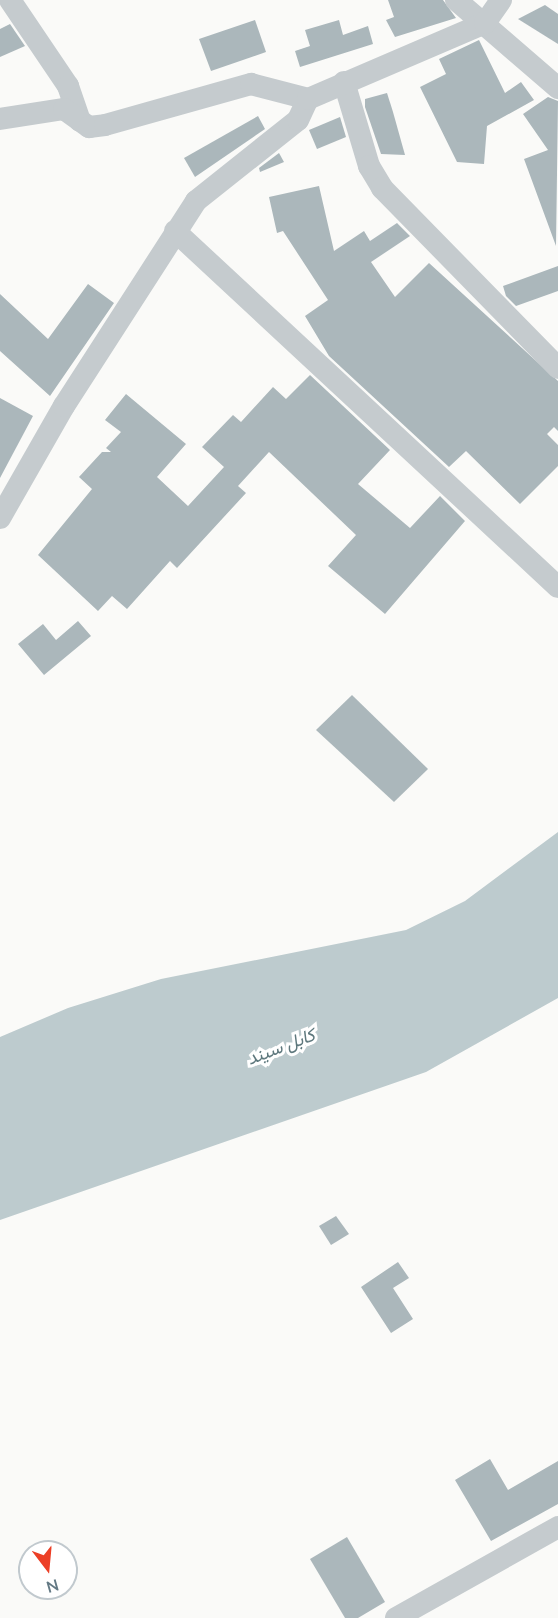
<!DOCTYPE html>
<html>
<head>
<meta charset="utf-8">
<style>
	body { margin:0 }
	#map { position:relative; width:558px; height:1618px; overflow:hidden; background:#fafaf8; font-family:"Nunito Sans",Vazirmatn,sans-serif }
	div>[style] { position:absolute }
	.water>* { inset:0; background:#bdcbce }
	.building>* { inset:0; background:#abb7bb }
	.minor>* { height:22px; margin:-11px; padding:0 11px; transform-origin:11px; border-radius:11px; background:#c5cbce }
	span { translate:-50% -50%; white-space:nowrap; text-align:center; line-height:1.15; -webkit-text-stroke:6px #fff; paint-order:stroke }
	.water-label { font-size:18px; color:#5e787d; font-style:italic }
	.north { position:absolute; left:18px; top:1540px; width:60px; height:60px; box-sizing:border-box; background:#fff; border:2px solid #c1c9ce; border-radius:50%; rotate:164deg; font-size:16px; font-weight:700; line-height:24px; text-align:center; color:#637984 }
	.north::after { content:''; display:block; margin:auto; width:21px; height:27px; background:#ec3f26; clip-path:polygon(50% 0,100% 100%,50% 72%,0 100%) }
</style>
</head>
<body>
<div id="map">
	<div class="water">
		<div style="clip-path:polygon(558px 832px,558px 998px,426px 1072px,0 1220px,0 1037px,68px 1008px,161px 979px,406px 930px,465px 901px)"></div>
	</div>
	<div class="building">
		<div style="clip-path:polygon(388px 0,443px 0,456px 18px,395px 37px,386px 20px,394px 17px)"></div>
		<div style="clip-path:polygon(545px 5px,558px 14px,558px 44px,518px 19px)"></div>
		<div style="clip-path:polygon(255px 20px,266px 52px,211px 71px,199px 39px)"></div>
		<div style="clip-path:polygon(339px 20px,343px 35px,368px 26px,373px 44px,300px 67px,295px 51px,310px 46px,305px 30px)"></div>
		<div style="clip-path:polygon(10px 24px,25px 46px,0 57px,0 29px)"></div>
		<div style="clip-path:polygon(479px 40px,505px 93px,521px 82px,534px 100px,487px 126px,484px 164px,457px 162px,420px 87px,446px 74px,439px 59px)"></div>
		<div style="clip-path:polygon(387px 93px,393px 112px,405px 155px,381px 154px,365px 107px,365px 99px)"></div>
		<div style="clip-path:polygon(548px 97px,558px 101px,556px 246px,524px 159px,548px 150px,523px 114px)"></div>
		<div style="clip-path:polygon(258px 116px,265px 129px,195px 177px,184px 158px)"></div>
		<div style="clip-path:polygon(340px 117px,346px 137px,317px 149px,309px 130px)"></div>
		<div style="clip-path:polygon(279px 153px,284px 162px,260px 172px,259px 168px)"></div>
		<div style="clip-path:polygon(319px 186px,334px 251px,364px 231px,370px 241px,397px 223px,410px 236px,371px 262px,395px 297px,429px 263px,558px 381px,558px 431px,554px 427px,547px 434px,558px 445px,558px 466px,520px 504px,466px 451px,449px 467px,329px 356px,305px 316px,328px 300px,283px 231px,277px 233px,269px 197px)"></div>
		<div style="clip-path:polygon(558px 266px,558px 291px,516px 306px,506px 296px,503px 286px)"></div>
		<div style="clip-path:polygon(88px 284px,114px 303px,50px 396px,0 351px,0 294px,48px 339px)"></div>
		<div style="clip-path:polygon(310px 375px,390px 450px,358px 484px,410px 528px,440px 496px,465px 521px,385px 614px,328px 566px,356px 535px,269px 452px,238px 486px,246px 493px,177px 568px,170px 561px,127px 609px,112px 596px,98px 611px,38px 555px,92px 489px,79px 477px,102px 452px,111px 452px,106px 448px,121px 432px,105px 420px,126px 394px,186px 444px,157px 477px,188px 506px,224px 467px,202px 447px,233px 415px,241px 422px,273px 387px,286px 399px)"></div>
		<div style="clip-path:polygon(0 398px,33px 416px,0 478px)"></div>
		<div style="clip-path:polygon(78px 621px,91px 636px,44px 675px,18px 644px,43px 624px,56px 640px)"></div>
		<div style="clip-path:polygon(352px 695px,428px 769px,394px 802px,316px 730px)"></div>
		<div style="clip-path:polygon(336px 1216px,349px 1234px,331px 1245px,319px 1226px)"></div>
		<div style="clip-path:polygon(398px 1262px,409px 1278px,393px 1288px,413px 1319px,391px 1333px,361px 1287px)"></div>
		<div style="clip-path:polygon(490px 1459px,508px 1490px,558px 1461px,558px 1504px,491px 1541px,455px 1480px)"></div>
		<div style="clip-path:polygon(347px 1537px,385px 1602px,358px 1618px,345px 1618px,310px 1559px)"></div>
	</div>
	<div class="minor">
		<div style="left:10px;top:0;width:104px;rotate:56deg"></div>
		<div style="left:68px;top:86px;width:37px;rotate:71deg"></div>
		<div style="left:456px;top:0;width:135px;rotate:40.8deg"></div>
		<div style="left:344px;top:82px;width:88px;rotate:73.4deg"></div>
		<div style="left:369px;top:166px;width:26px;rotate:59deg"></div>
		<div style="left:382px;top:188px;width:252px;rotate:45.6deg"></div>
		<div style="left:0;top:119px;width:65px;rotate:-8.9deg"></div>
		<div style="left:64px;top:109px;width:31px;rotate:36deg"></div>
		<div style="left:89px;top:127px;width:16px;rotate:-7deg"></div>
		<div style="left:105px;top:125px;width:152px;rotate:-15.7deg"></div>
		<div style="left:251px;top:84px;width:59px;rotate:14.7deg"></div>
		<div style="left:175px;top:231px;width:523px;rotate:42.91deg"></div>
		<div style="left:0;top:518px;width:129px;rotate:-60.3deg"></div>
		<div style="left:64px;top:406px;width:244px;rotate:-57.2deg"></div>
		<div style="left:196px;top:201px;width:130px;rotate:-38.5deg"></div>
		<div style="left:298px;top:120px;width:23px;rotate:-65deg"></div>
		<div style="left:308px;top:99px;width:193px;rotate:-23.2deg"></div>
		<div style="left:485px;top:23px;width:28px;rotate:-55deg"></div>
		<div style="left:396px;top:1618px;width:186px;rotate:-29.3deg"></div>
	</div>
	<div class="water-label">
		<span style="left:281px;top:1047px;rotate:-21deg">کابل سيند</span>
	</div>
	<div class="north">N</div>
</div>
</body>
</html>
